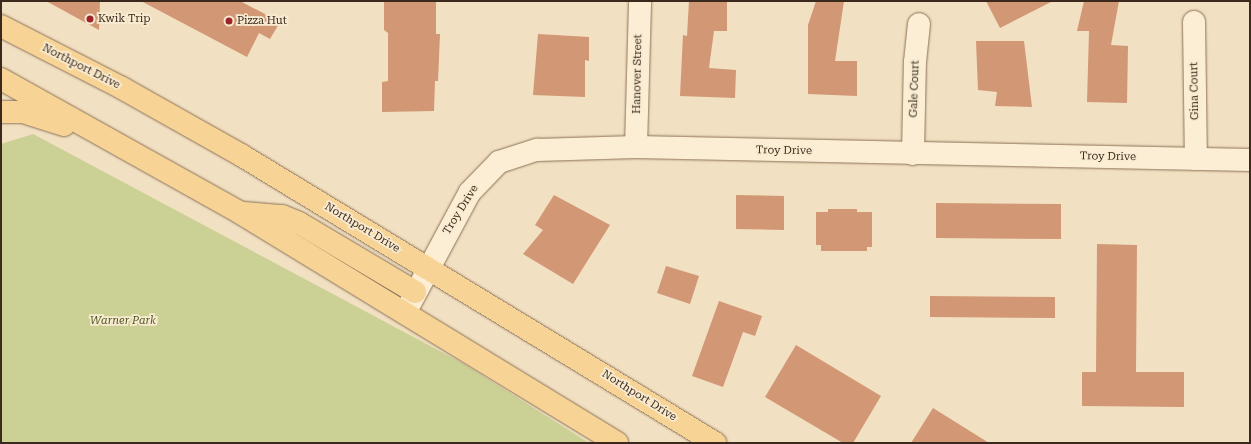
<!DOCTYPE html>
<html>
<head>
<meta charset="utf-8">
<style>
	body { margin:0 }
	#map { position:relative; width:1251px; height:444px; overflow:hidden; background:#f1e0c1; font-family:"Roboto Serif",serif }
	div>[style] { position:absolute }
	.green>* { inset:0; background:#cbd094 }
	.building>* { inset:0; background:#d29774 }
	.roads { filter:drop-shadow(0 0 1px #8c7157) drop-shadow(0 0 1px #8c7157) }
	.minor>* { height:22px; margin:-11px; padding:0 11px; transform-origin:11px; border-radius:11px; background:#fbeed4 }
	.major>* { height:22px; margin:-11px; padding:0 11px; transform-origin:11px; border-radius:11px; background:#f7d495 }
	.dots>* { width:11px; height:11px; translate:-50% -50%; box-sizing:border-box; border:2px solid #f8ebd1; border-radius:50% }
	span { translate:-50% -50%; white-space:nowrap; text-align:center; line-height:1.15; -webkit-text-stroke:3.5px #f8ebd1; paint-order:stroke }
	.poi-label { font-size:11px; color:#3a291c }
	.left { translate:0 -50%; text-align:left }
	.street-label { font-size:11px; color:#3a291c }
	.park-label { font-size:11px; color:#4d5821; font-style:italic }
	.frame { position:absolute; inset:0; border:2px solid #3a291c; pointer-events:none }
</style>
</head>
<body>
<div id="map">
	<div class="green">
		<div style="clip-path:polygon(33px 134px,464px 364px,589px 443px,1px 443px,1px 144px)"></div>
	</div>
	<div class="building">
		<div style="clip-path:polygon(46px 1px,100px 1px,99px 30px)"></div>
		<div style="clip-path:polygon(141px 1px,240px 1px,280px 22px,270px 39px,259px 33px,247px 57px)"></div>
		<div style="clip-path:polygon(384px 1px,436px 1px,436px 34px,440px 34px,438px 81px,435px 81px,434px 111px,382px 112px,382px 82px,388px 81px,388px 33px,384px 30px)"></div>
		<div style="clip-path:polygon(689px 1px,727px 1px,727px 31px,714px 31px,709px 68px,736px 70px,735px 98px,680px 96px,683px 35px,687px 36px)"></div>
		<div style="clip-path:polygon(816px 1px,844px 1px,835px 61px,857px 61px,857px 96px,808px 94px,808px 25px)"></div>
		<div style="clip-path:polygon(986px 1px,1053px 1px,1000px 28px)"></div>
		<div style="clip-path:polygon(1084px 1px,1119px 1px,1111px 45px,1128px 46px,1127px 103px,1087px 102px,1089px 31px,1077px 31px)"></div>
		<div style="clip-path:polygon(538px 34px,589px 37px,589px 61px,585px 60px,585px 97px,533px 95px)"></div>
		<div style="clip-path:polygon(976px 41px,1024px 41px,1032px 107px,995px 106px,997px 92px,978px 90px)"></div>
		<div style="clip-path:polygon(554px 195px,610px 225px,573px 284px,523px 254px,543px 230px,535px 225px)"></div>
		<div style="clip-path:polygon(736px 195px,784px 196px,784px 230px,736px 229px)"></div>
		<div style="clip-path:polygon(936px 203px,1061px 204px,1061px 239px,936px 238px)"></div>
		<div style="clip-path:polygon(828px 209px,857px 209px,857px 212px,872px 212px,872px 247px,867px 247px,867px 251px,821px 251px,821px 245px,816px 245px,816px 212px,828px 212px)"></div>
		<div style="clip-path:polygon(1097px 244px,1137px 245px,1136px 372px,1184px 372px,1184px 407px,1082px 406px,1082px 372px,1096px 372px)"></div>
		<div style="clip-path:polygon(666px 266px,699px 276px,690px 304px,657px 293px)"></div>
		<div style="clip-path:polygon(930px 296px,1055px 297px,1055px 318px,930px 317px)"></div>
		<div style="clip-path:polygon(719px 301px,762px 316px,755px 336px,743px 332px,723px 387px,692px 376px)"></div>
		<div style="clip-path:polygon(796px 345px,881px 396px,853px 443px,843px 443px,765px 397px)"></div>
		<div style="clip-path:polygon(933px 408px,989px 443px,911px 443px)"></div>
	</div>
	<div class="roads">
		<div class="minor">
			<div style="left:1194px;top:22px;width:137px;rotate:89.2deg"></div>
			<div style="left:636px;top:147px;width:146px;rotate:-88.4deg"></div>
			<div style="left:913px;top:154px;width:92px;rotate:-88.8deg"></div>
			<div style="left:915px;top:62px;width:38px;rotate:-84deg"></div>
			<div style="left:405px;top:313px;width:137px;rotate:-61.8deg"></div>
			<div style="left:470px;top:192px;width:42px;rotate:-46deg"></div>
			<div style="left:499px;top:162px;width:40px;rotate:-18deg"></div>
			<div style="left:537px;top:150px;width:99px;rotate:-1.7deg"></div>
			<div style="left:636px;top:147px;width:614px;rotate:1.21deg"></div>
		</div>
		<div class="major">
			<div style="left:1px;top:26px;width:136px;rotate:27.1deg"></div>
			<div style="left:122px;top:88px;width:137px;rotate:29.4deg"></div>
			<div style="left:241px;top:155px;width:555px;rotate:31.28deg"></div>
			<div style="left:1px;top:79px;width:273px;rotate:29.2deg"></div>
			<div style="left:239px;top:212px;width:443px;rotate:31.4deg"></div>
			<div style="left:1px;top:112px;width:22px"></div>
			<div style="left:23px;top:112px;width:43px;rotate:17.6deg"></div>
			<div style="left:244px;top:213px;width:38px;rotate:5deg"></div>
			<div style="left:282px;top:216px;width:18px;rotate:22deg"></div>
			<div style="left:299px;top:223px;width:135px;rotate:30.7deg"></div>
		</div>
	</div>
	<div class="dots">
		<div style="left:90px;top:19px;background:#9f2329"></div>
		<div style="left:229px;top:21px;background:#9f2329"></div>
	</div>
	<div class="poi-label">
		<span class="left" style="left:98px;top:19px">Kwik Trip</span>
		<span class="left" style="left:237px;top:21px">Pizza Hut</span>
	</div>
	<div class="street-label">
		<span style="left:81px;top:67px;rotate:27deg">Northport Drive</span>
		<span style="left:638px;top:74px;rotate:-89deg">Hanover Street</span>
		<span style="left:915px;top:89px;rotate:-88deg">Gale Court</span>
		<span style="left:1195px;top:91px;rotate:-91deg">Gina Court</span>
		<span style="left:784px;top:151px;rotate:1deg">Troy Drive</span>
		<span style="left:1108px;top:157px;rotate:1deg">Troy Drive</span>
		<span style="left:461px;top:210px;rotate:-58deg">Troy Drive</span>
		<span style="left:362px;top:228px;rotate:31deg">Northport Drive</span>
		<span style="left:639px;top:396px;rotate:32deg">Northport Drive</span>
	</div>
	<div class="park-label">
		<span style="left:123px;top:321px">Warner Park</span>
	</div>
	<div class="frame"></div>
</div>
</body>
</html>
